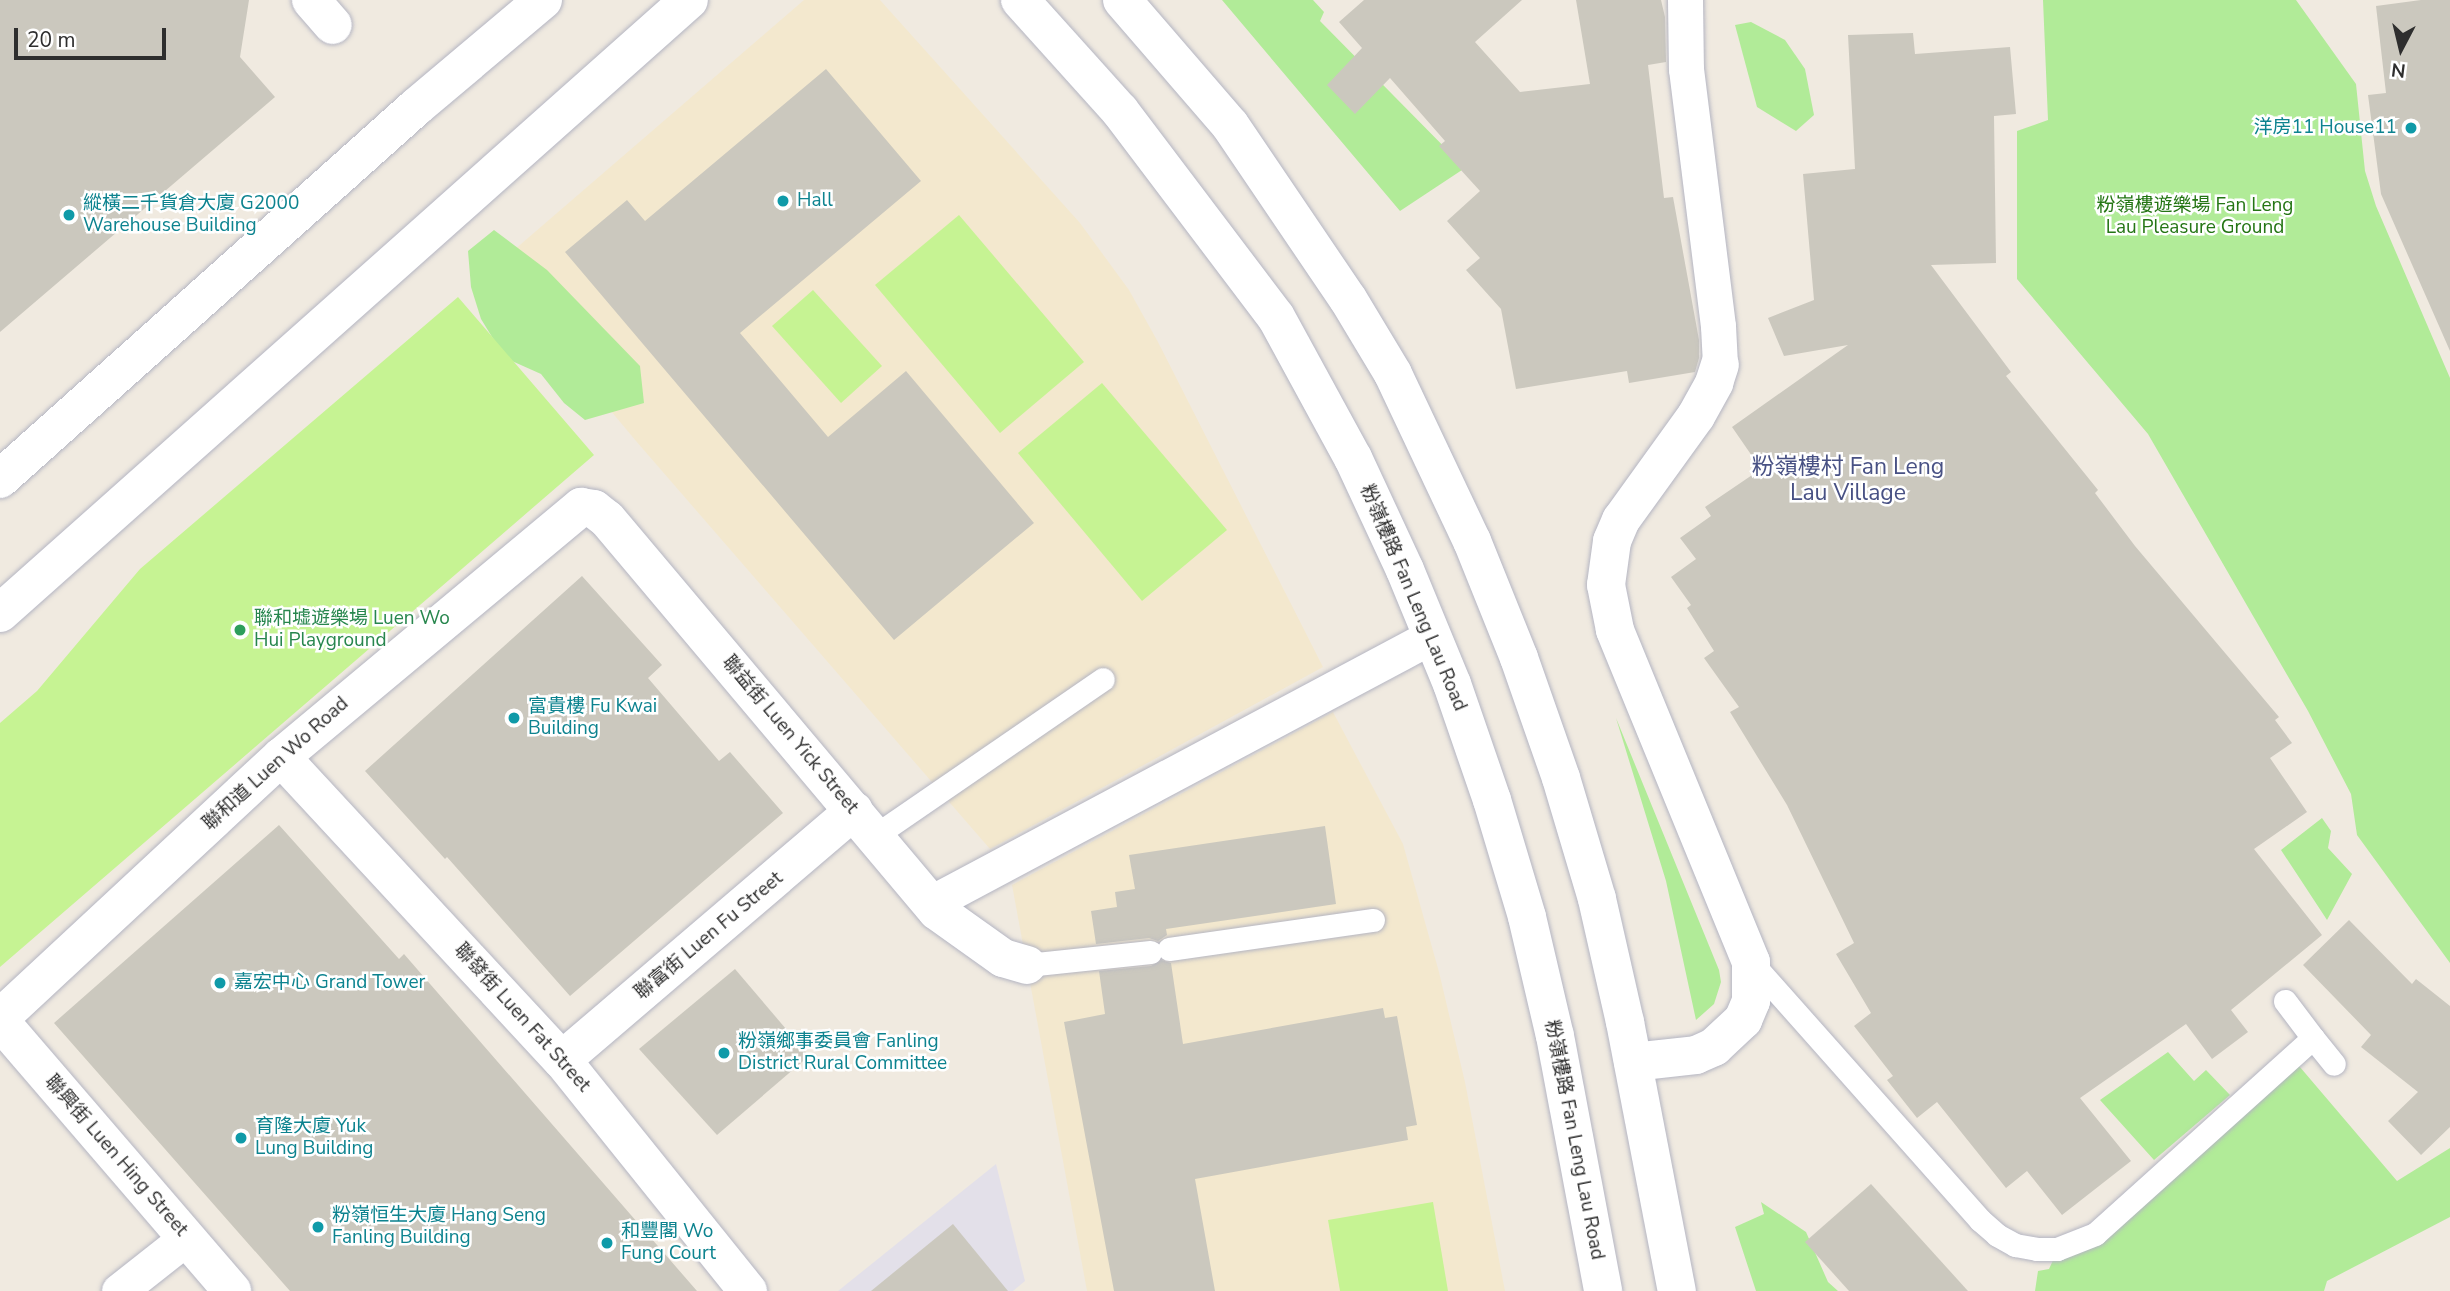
<!DOCTYPE html>
<html>
<head>
<meta charset="utf-8">
<style>
	body { margin:0 }
	#map { position:relative; width:2450px; height:1291px; overflow:hidden; background:#f0eae0; font-family:"Nunito Sans","Noto Sans SC",sans-serif }
	div>[style] { position:absolute }
	.industrial>* { inset:0; background:#e3e0e9 }
	.education>* { inset:0; background:#f3e8ce }
	.green>* { inset:0; background:#b1eb98 }
	.pitch>* { inset:0; background:#c6f393 }
	.building>* { inset:0; background:#cbc8be }
	.roads { filter:drop-shadow(0 0 2px #b4b5c2) drop-shadow(0 0 2px #b4b5c2) }
	.service>* { height:23px; margin:-11.5px; padding:0 11.5px; transform-origin:11.5px; border-radius:11.5px; background:#fff }
	.pedestrian>* { height:35px; margin:-17.5px; padding:0 17.5px; transform-origin:17.5px; border-radius:17.5px; background:#fff }
	.minor>* { height:38px; margin:-19px; padding:0 19px; transform-origin:19px; border-radius:19px; background:#fff }
	.tertiary>* { height:38px; margin:-19px; padding:0 19px; transform-origin:19px; border-radius:19px; background:#fff }
	.secondary>* { height:38px; margin:-19px; padding:0 19px; transform-origin:19px; border-radius:19px; background:#fff }
	.dots>* { width:19px; height:19px; translate:-50% -50%; box-sizing:border-box; border:4px solid #fff; border-radius:50% }
	span { translate:-50% -50%; white-space:nowrap; text-align:center; line-height:1.15; -webkit-text-stroke:5px #fff; paint-order:stroke }
	.culture-label { font-size:19px; color:#0d838f }
	.right { translate:-100% -50%; text-align:right }
	.left { translate:0 -50%; text-align:left }
	.park-label { font-size:19px; color:#247514 }
	.street-label { font-size:19px; color:#2e2e2e }
	.leisure-label { font-size:19px; color:#27864d }
	.quarter-label { font-size:23px; color:#485184 }
	.north { position:absolute; left:2366px; top:14px; width:70px; height:70px; -webkit-text-stroke:5px #fff; paint-order:stroke; rotate:187deg; font-size:19px; font-weight:700; line-height:28px; text-align:center; color:#2e2e2e }
	.north::after { content:''; display:block; margin:auto; width:24px; height:32px; background:#2e2e2e; clip-path:polygon(50% 0,100% 100%,50% 72%,0 100%) }
	.scale { position:absolute; left:14px; top:28px; width:152px; height:32px; box-sizing:border-box; border:4px solid #2e2e2e; border-top:0; padding-left:9px; font-size:21px; line-height:24px; white-space:nowrap; color:#2e2e2e; -webkit-text-stroke:5px #fff; paint-order:stroke }
</style>
</head>
<body>
<div id="map">
	<div class="industrial">
		<div style="clip-path:polygon(996px 1164px,1025px 1281px,1013px 1291px,838px 1291px)"></div>
	</div>
	<div class="education">
		<div style="clip-path:polygon(804px 0,880px 0,1080px 223px,1129px 290px,1158px 342px,1323px 667px,990px 849px,636px 441px,492px 269px)"></div>
		<div style="clip-path:polygon(1333px 712px,1403px 844px,1439px 972px,1465px 1082px,1505px 1291px,1087px 1291px,1012px 885px)"></div>
	</div>
	<div class="green">
		<div style="clip-path:polygon(1222px 0,1313px 0,1324px 12px,1320px 21px,1465px 168px,1400px 211px)"></div>
		<div style="clip-path:polygon(2043px 0,2296px 0,2356px 84px,2365px 171px,2376px 206px,2450px 378px,2450px 963px,2357px 835px,2351px 794px,2308px 711px,2148px 434px,2017px 279px,2017px 131px,2048px 120px)"></div>
		<div style="clip-path:polygon(1751px 22px,1785px 40px,1805px 69px,1814px 115px,1796px 131px,1757px 107px,1735px 25px)"></div>
		<div style="clip-path:polygon(494px 230px,547px 270px,640px 366px,644px 403px,585px 420px,564px 403px,541px 374px,505px 358px,481px 319px,471px 287px,468px 251px)"></div>
		<div style="clip-path:polygon(1616px 718px,1719px 970px,1721px 982px,1714px 1004px,1696px 1020px,1666px 881px)"></div>
		<div style="clip-path:polygon(2322px 818px,2331px 831px,2328px 848px,2352px 874px,2327px 920px,2281px 850px)"></div>
		<div style="clip-path:polygon(2168px 1052px,2194px 1081px,2206px 1070px,2230px 1095px,2154px 1160px,2100px 1100px)"></div>
		<div style="clip-path:polygon(2288px 1053px,2397px 1181px,2450px 1148px,2450px 1217px,2327px 1281px,2324px 1291px,2035px 1291px,2038px 1271px,2049px 1269px,2056px 1254px)"></div>
		<div style="clip-path:polygon(1761px 1202px,1806px 1232px,1828px 1282px,1838px 1291px,1756px 1291px,1735px 1227px,1764px 1214px)"></div>
	</div>
	<div class="pitch">
		<div style="clip-path:polygon(959px 215px,1084px 362px,1000px 433px,875px 285px)"></div>
		<div style="clip-path:polygon(813px 290px,882px 366px,841px 403px,772px 326px)"></div>
		<div style="clip-path:polygon(458px 297px,594px 455px,0 967px,0 723px,37px 691px,140px 569px)"></div>
		<div style="clip-path:polygon(1102px 383px,1227px 530px,1142px 601px,1018px 453px)"></div>
		<div style="clip-path:polygon(1433px 1202px,1448px 1291px,1340px 1291px,1328px 1220px)"></div>
	</div>
	<div class="building">
		<div style="clip-path:polygon(0 0,249px 0,240px 57px,275px 97px,0 332px)"></div>
		<div style="clip-path:polygon(1364px 0,1522px 0,1475px 42px,1520px 92px,1590px 84px,1576px 0,1661px 0,1665px 17px,1666px 62px,1648px 65px,1664px 198px,1673px 197px,1699px 340px,1699px 358px,1695px 372px,1629px 383px,1627px 371px,1516px 389px,1501px 309px,1466px 270px,1480px 258px,1447px 221px,1480px 191px,1439px 146px,1445px 141px,1390px 78px,1355px 114px,1327px 85px,1362px 48px,1339px 22px)"></div>
		<div style="clip-path:polygon(2421px 0,2450px 0,2450px 351px,2381px 194px,2368px 95px,2386px 93px,2376px 6px)"></div>
		<div style="clip-path:polygon(1913px 33px,1915px 54px,2010px 47px,2016px 114px,1994px 116px,1996px 263px,1931px 265px,2011px 372px,2006px 376px,2098px 490px,2095px 493px,2135px 546px,2279px 717px,2275px 720px,2292px 743px,2270px 758px,2307px 812px,2254px 849px,2322px 935px,2231px 1010px,2248px 1032px,2212px 1059px,2186px 1024px,2080px 1098px,2131px 1161px,2062px 1215px,2027px 1171px,2006px 1188px,1937px 1102px,1917px 1118px,1887px 1080px,1893px 1076px,1854px 1026px,1871px 1013px,1836px 954px,1854px 943px,1787px 805px,1730px 712px,1739px 707px,1704px 658px,1714px 651px,1687px 608px,1691px 605px,1671px 577px,1696px 559px,1680px 538px,1711px 516px,1705px 507px,1761px 469px,1732px 427px,1848px 345px,1784px 356px,1768px 318px,1814px 300px,1803px 174px,1855px 169px,1848px 35px)"></div>
		<div style="clip-path:polygon(826px 69px,921px 181px,740px 333px,828px 437px,906px 371px,1034px 523px,894px 640px,565px 252px,627px 200px,645px 221px)"></div>
		<div style="clip-path:polygon(582px 576px,662px 665px,648px 678px,719px 761px,730px 752px,783px 813px,570px 996px,447px 857px,445px 859px,365px 771px)"></div>
		<div style="clip-path:polygon(279px 825px,399px 959px,404px 954px,697px 1291px,290px 1291px,54px 1023px)"></div>
		<div style="clip-path:polygon(1325px 826px,1336px 904px,1166px 929px,1167px 935px,1158px 941px,1149px 938px,1096px 944px,1091px 911px,1117px 907px,1115px 892px,1135px 889px,1129px 855px)"></div>
		<div style="clip-path:polygon(2349px 920px,2412px 984px,2416px 979px,2450px 1006px,2450px 1127px,2421px 1155px,2388px 1121px,2418px 1092px,2361px 1047px,2371px 1035px,2303px 965px)"></div>
		<div style="clip-path:polygon(1161px 960px,1171px 963px,1183px 1044px,1383px 1008px,1385px 1018px,1397px 1016px,1417px 1125px,1406px 1127px,1408px 1140px,1195px 1179px,1215px 1291px,1114px 1291px,1064px 1022px,1105px 1014px,1099px 971px,1151px 966px)"></div>
		<div style="clip-path:polygon(735px 969px,809px 1056px,717px 1135px,639px 1049px)"></div>
		<div style="clip-path:polygon(1871px 1184px,1968px 1291px,1849px 1291px,1805px 1242px)"></div>
		<div style="clip-path:polygon(953px 1224px,1008px 1291px,871px 1291px)"></div>
	</div>
	<div class="roads">
		<div class="service">
			<div style="left:876px;top:835px;width:275px;rotate:-34.5deg"></div>
			<div style="left:1169px;top:949px;width:206px;rotate:-8.1deg"></div>
			<div style="left:1751px;top:962px;width:345px;rotate:48.4deg"></div>
			<div style="left:1980px;top:1220px;width:23px;rotate:41deg"></div>
			<div style="left:1997px;top:1235px;width:21px;rotate:29deg"></div>
			<div style="left:2015px;top:1245px;width:22px;rotate:10deg"></div>
			<div style="left:2037px;top:1249px;width:20px"></div>
			<div style="left:2057px;top:1249px;width:41px;rotate:-21.5deg"></div>
			<div style="left:2095px;top:1234px;width:293px;rotate:-42deg"></div>
			<div style="left:2313px;top:1038px;width:33px;rotate:51deg"></div>
			<div style="left:1027px;top:965px;width:124px;rotate:-6deg"></div>
			<div style="left:2285px;top:1001px;width:46px;rotate:52.9deg"></div>
		</div>
		<div class="pedestrian">
			<div style="left:1685px;top:0;width:69px;rotate:89.2deg"></div>
			<div style="left:1686px;top:69px;width:259px;rotate:82.9deg"></div>
			<div style="left:1718px;top:326px;width:39px;rotate:87deg"></div>
			<div style="left:931px;top:903px;width:568px;rotate:-28.05deg"></div>
			<div style="left:119px;top:1291px;width:85px;rotate:-38.3deg"></div>
		</div>
		<div class="minor">
			<div style="left:311px;top:0;width:33px;rotate:49deg"></div>
			<div style="left:281px;top:757px;width:413px;rotate:47.2deg"></div>
			<div style="left:562px;top:1060px;width:297px;rotate:51.2deg"></div>
			<div style="left:0;top:1018px;width:384px;rotate:-42.9deg"></div>
			<div style="left:281px;top:757px;width:391px;rotate:-39.8deg"></div>
			<div style="left:581px;top:507px;width:13px;rotate:9deg"></div>
			<div style="left:594px;top:509px;width:16px;rotate:38deg"></div>
			<div style="left:607px;top:519px;width:512px;rotate:49.91deg"></div>
			<div style="left:937px;top:911px;width:81px;rotate:35.5deg"></div>
			<div style="left:1003px;top:958px;width:25px;rotate:16deg"></div>
			<div style="left:0;top:1021px;width:356px;rotate:49.3deg"></div>
			<div style="left:562px;top:1060px;width:384px;rotate:-40.5deg"></div>
			<div style="left:1633px;top:1062px;width:63px;rotate:-6.3deg"></div>
			<div style="left:1696px;top:1055px;width:20px;rotate:-24deg"></div>
			<div style="left:1714px;top:1047px;width:40px;rotate:-43deg"></div>
			<div style="left:1743px;top:1020px;width:21px;rotate:-67deg"></div>
			<div style="left:1751px;top:1001px;width:39px;rotate:-90deg"></div>
			<div style="left:1751px;top:962px;width:359px;rotate:-112.3deg"></div>
			<div style="left:1615px;top:630px;width:46px;rotate:-101.3deg"></div>
			<div style="left:1606px;top:585px;width:44px;rotate:-82.2deg"></div>
			<div style="left:1612px;top:541px;width:23px;rotate:-67deg"></div>
			<div style="left:1621px;top:520px;width:128px;rotate:-54.2deg"></div>
			<div style="left:1696px;top:416px;width:38px;rotate:-61deg"></div>
			<div style="left:1714px;top:383px;width:19px;rotate:-72deg"></div>
		</div>
		<div class="tertiary">
			<div style="left:1020px;top:0;width:149px;rotate:48deg"></div>
			<div style="left:1120px;top:111px;width:258px;rotate:52.9deg"></div>
			<div style="left:1276px;top:317px;width:161px;rotate:61.4deg"></div>
			<div style="left:1353px;top:458px;width:123px;rotate:65.1deg"></div>
			<div style="left:1405px;top:570px;width:123px;rotate:67.6deg"></div>
			<div style="left:1452px;top:684px;width:123px;rotate:71deg"></div>
			<div style="left:1492px;top:800px;width:122px;rotate:73.3deg"></div>
			<div style="left:1527px;top:917px;width:122px;rotate:76.8deg"></div>
			<div style="left:1555px;top:1036px;width:259px;rotate:79.3deg"></div>
			<div style="left:1122px;top:0;width:165px;rotate:49.2deg"></div>
			<div style="left:1230px;top:125px;width:210px;rotate:55.9deg"></div>
			<div style="left:1348px;top:299px;width:87px;rotate:59deg"></div>
			<div style="left:1393px;top:374px;width:185px;rotate:64.7deg"></div>
			<div style="left:1472px;top:541px;width:126px;rotate:68.1deg"></div>
			<div style="left:1519px;top:658px;width:127px;rotate:70.7deg"></div>
			<div style="left:1561px;top:778px;width:126px;rotate:73.4deg"></div>
			<div style="left:1597px;top:899px;width:126px;rotate:77.2deg"></div>
			<div style="left:1625px;top:1022px;width:274px;rotate:79.1deg"></div>
		</div>
		<div class="secondary">
			<div style="left:0;top:479px;width:558px;rotate:-41.8deg"></div>
			<div style="left:416px;top:107px;width:166px;rotate:-40.1deg"></div>
			<div style="left:0;top:613px;width:922px;rotate:-41.66deg"></div>
		</div>
	</div>
	<div class="dots">
		<div style="left:2411px;top:128px;background:#0f9aa8"></div>
		<div style="left:783px;top:201px;background:#0f9aa8"></div>
		<div style="left:69px;top:215px;background:#0f9aa8"></div>
		<div style="left:240px;top:630px;background:#2e9e5b"></div>
		<div style="left:514px;top:718px;background:#0f9aa8"></div>
		<div style="left:220px;top:983px;background:#0f9aa8"></div>
		<div style="left:724px;top:1053px;background:#0f9aa8"></div>
		<div style="left:241px;top:1138px;background:#0f9aa8"></div>
		<div style="left:318px;top:1227px;background:#0f9aa8"></div>
		<div style="left:607px;top:1243px;background:#0f9aa8"></div>
	</div>
	<div class="culture-label">
		<span class="right" style="left:2397px;top:128px">洋房11 House11</span>
		<span class="left" style="left:797px;top:201px">Hall</span>
		<span class="left" style="left:83px;top:215px">縱橫二千貨倉大廈 G2000<br>Warehouse Building</span>
		<span class="left" style="left:528px;top:718px">富貴樓 Fu Kwai<br>Building</span>
		<span class="left" style="left:234px;top:983px">嘉宏中心 Grand Tower</span>
		<span class="left" style="left:738px;top:1053px">粉嶺鄉事委員會 Fanling<br>District Rural Committee</span>
		<span class="left" style="left:255px;top:1138px">育隆大廈 Yuk<br>Lung Building</span>
		<span class="left" style="left:332px;top:1227px">粉嶺恒生大廈 Hang Seng<br>Fanling Building</span>
		<span class="left" style="left:621px;top:1243px">和豐閣 Wo<br>Fung Court</span>
	</div>
	<div class="park-label">
		<span style="left:2195px;top:217px">粉嶺樓遊樂場 Fan Leng<br>Lau Pleasure Ground</span>
	</div>
	<div class="street-label">
		<span style="left:1413px;top:598px;rotate:67deg">粉嶺樓路 Fan Leng Lau Road</span>
		<span style="left:790px;top:735px;rotate:50deg">聯益街 Luen Yick Street</span>
		<span style="left:276px;top:764px;rotate:-42deg">聯和道 Luen Wo Road</span>
		<span style="left:709px;top:936px;rotate:-40deg">聯富街 Luen Fu Street</span>
		<span style="left:522px;top:1018px;rotate:48deg">聯發街 Luen Fat Street</span>
		<span style="left:1574px;top:1140px;rotate:79deg">粉嶺樓路 Fan Leng Lau Road</span>
		<span style="left:116px;top:1156px;rotate:49deg">聯興街 Luen Hing Street</span>
	</div>
	<div class="leisure-label">
		<span class="left" style="left:254px;top:630px">聯和墟遊樂場 Luen Wo<br>Hui Playground</span>
	</div>
	<div class="quarter-label">
		<span style="left:1848px;top:480px">粉嶺樓村 Fan Leng<br>Lau Village</span>
	</div>
	<div class="north">N</div>
	<div class="scale">20 m</div>
</div>
</body>
</html>
